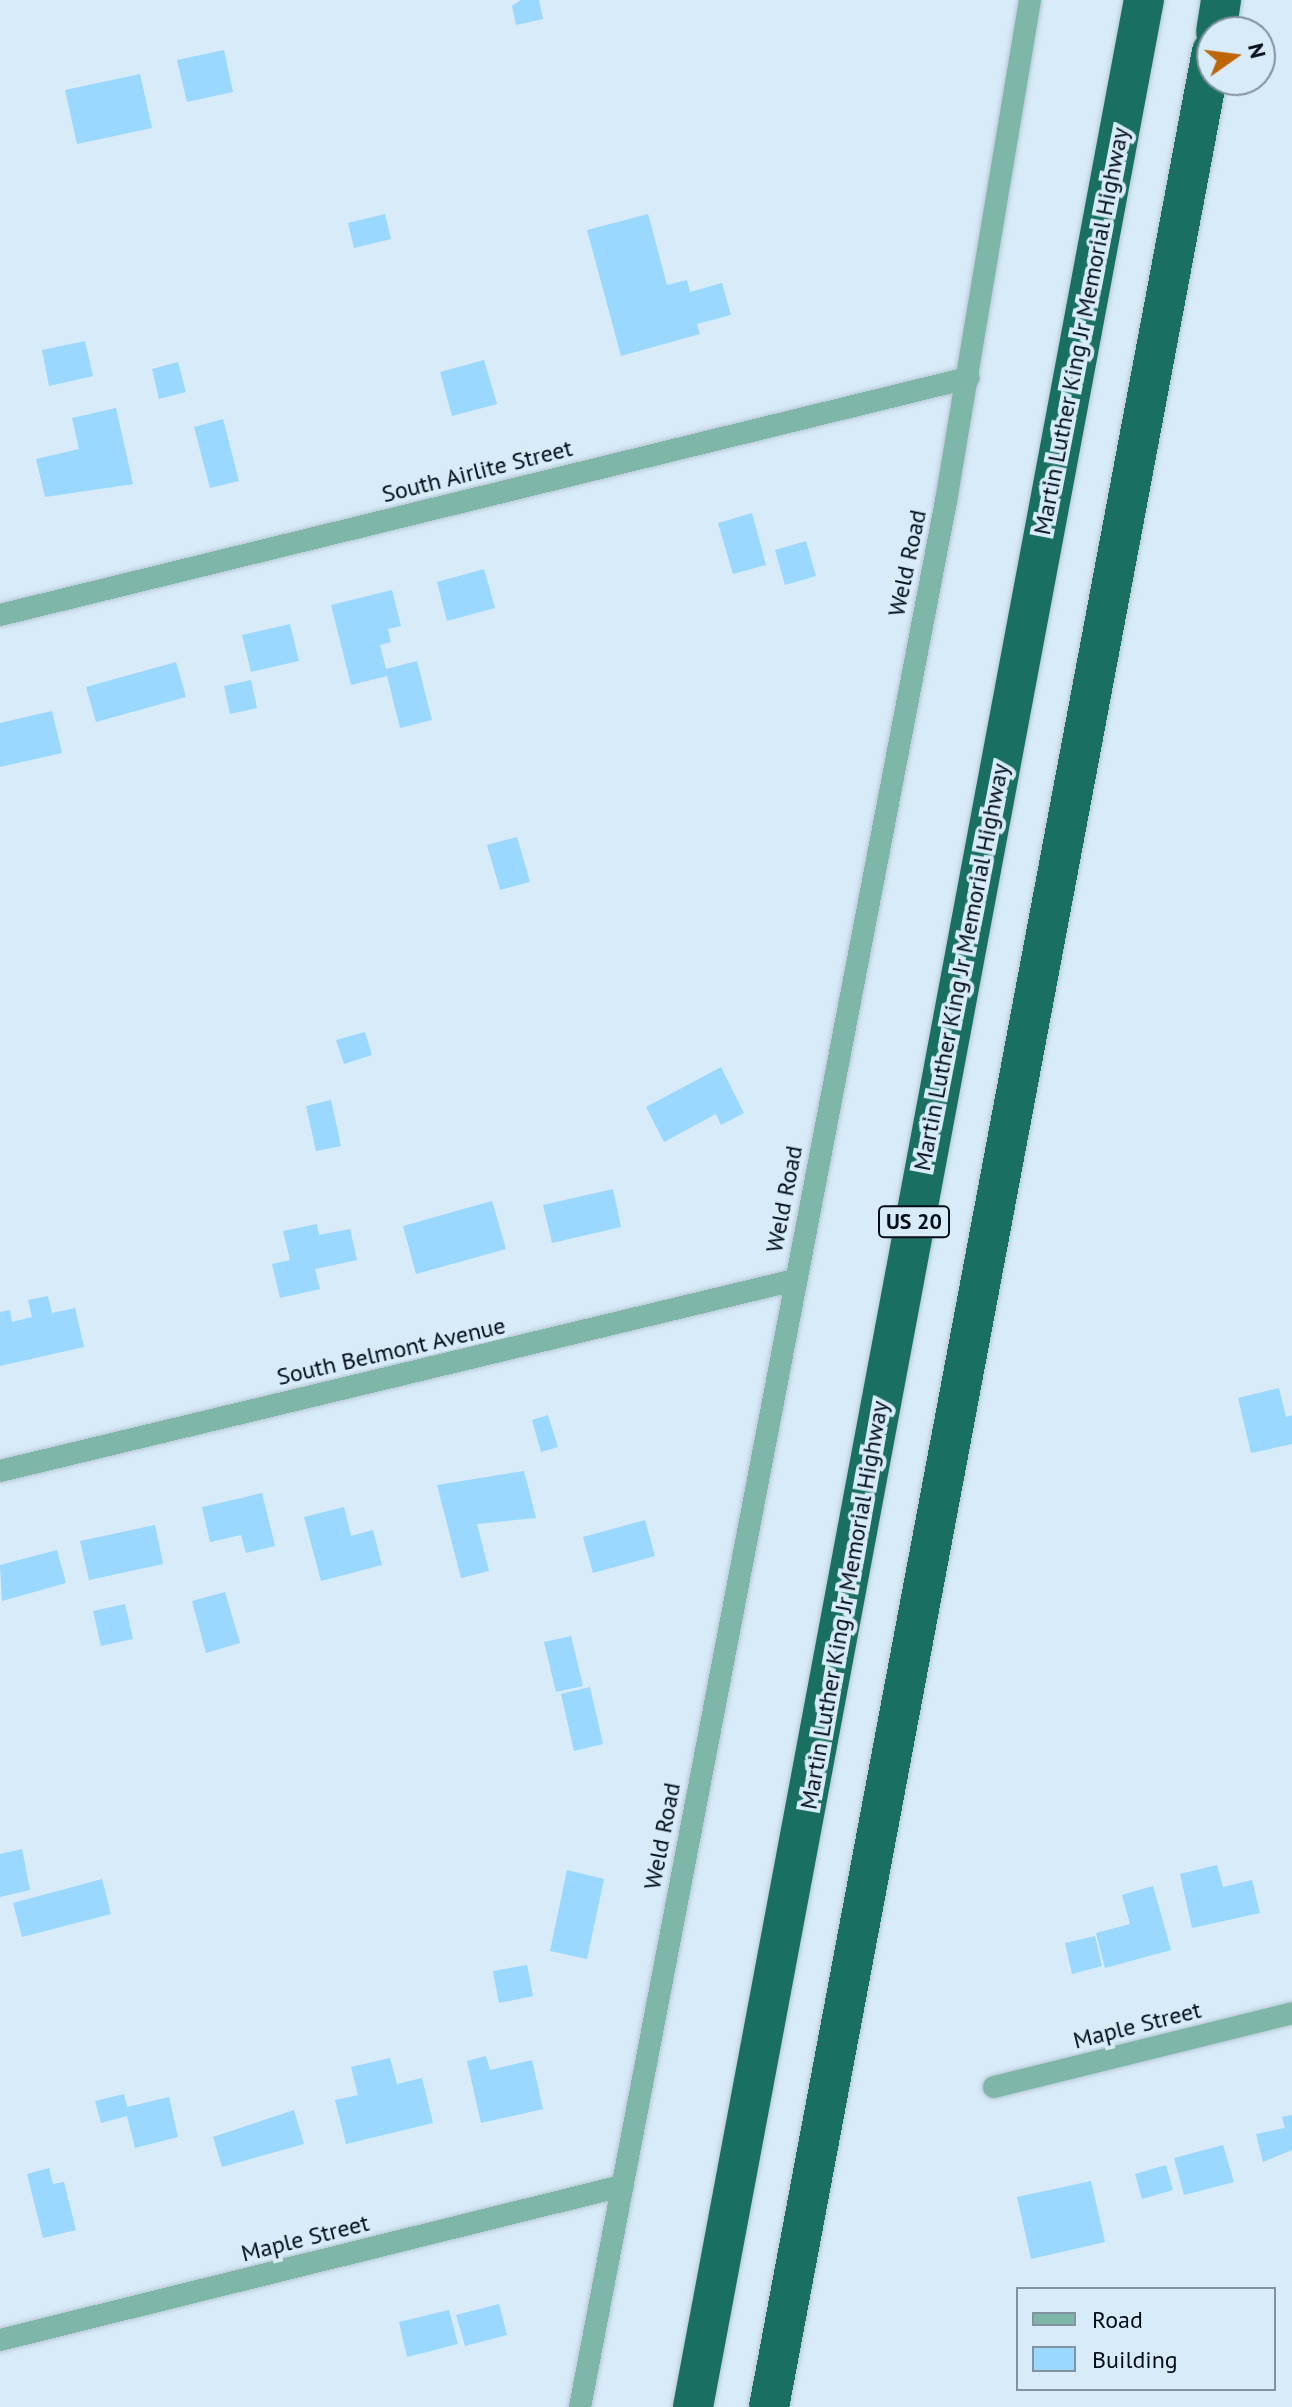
<!DOCTYPE html>
<html>
<head>
<meta charset="utf-8">
<style>
	body { margin:0 }
	#map { position:relative; width:1292px; height:2407px; overflow:hidden; background:#d8ebf8; font-family:"PT Sans",sans-serif }
	div>[style] { position:absolute }
	.building>* { inset:0; background:#9ad8ff }
	.roads { filter:drop-shadow(0 0 2px #b5c7d4) drop-shadow(0 0 2px #b5c7d4) }
	.minor>* { height:22px; margin:-11px; padding:0 11px; transform-origin:11px; border-radius:11px; background:#7eb6a7 }
	.motorway>* { height:40px; margin:-20px; padding:0 20px; transform-origin:20px; border-radius:20px; background:#1a7060 }
	span { translate:-50% -50%; white-space:nowrap; text-align:center; line-height:1.15; -webkit-text-stroke:8px #d8ebf8; paint-order:stroke }
	.shield-label span { padding:2px 6px; background:#d8ebf8; border:2px solid; border-radius:6px; -webkit-text-stroke-width:0 }
	.shield-label { font-size:22px; color:#000d18; font-weight:700 }
	.street-label { font-size:24px; color:#000d18 }
	.legend { position:absolute; left:1016px; top:2287px; width:260px; height:104px; box-sizing:border-box; background:#d8ebf8; border:2px solid #82929e; margin:0; padding:10px 14px; list-style:none; font-size:24px; color:#000d18 }
	.legend li { display:flex; align-items:center; gap:16px; height:40px }
	.legend b { width:40px; border:2px solid #82929e }
	.north { position:absolute; left:1196px; top:16px; width:80px; height:80px; box-sizing:border-box; background:#d8ebf8; border:2px solid #82929e; border-radius:50%; rotate:76deg; font-size:22px; font-weight:700; line-height:32px; text-align:center; color:#000d18 }
	.north::after { content:''; display:block; margin:auto; width:28px; height:36px; background:#be6506; clip-path:polygon(50% 0,100% 100%,50% 72%,0 100%) }
</style>
</head>
<body>
<div id="map">
	<div class="building">
		<div style="clip-path:polygon(521px 0,539px 0,543px 19px,516px 25px,512px 6px)"></div>
		<div style="clip-path:polygon(224px 50px,233px 92px,187px 102px,177px 60px)"></div>
		<div style="clip-path:polygon(140px 74px,152px 128px,77px 144px,65px 90px)"></div>
		<div style="clip-path:polygon(385px 214px,391px 239px,354px 248px,348px 223px)"></div>
		<div style="clip-path:polygon(648px 214px,667px 285px,687px 280px,690px 292px,722px 283px,731px 315px,697px 324px,700px 334px,621px 356px,587px 230px)"></div>
		<div style="clip-path:polygon(85px 341px,93px 376px,49px 386px,42px 350px)"></div>
		<div style="clip-path:polygon(484px 360px,497px 404px,452px 416px,440px 372px)"></div>
		<div style="clip-path:polygon(178px 362px,186px 392px,159px 399px,152px 369px)"></div>
		<div style="clip-path:polygon(116px 408px,133px 484px,45px 497px,36px 459px,79px 449px,72px 418px)"></div>
		<div style="clip-path:polygon(223px 419px,239px 481px,210px 488px,194px 427px)"></div>
		<div style="clip-path:polygon(752px 513px,766px 565px,733px 574px,718px 523px)"></div>
		<div style="clip-path:polygon(806px 541px,816px 576px,785px 585px,775px 550px)"></div>
		<div style="clip-path:polygon(484px 569px,495px 608px,447px 621px,437px 582px)"></div>
		<div style="clip-path:polygon(392px 590px,401px 626px,388px 629px,391px 642px,380px 645px,386px 669px,417px 661px,432px 720px,400px 728px,387px 676px,351px 685px,331px 605px)"></div>
		<div style="clip-path:polygon(290px 624px,299px 661px,251px 672px,242px 635px)"></div>
		<div style="clip-path:polygon(176px 662px,186px 697px,96px 722px,86px 687px)"></div>
		<div style="clip-path:polygon(251px 680px,257px 708px,230px 714px,224px 686px)"></div>
		<div style="clip-path:polygon(52px 711px,62px 753px,0 767px,0 723px)"></div>
		<div style="clip-path:polygon(517px 837px,530px 882px,500px 890px,487px 845px)"></div>
		<div style="clip-path:polygon(365px 1032px,372px 1055px,344px 1064px,336px 1040px)"></div>
		<div style="clip-path:polygon(721px 1067px,744px 1113px,721px 1125px,716px 1114px,664px 1142px,646px 1107px)"></div>
		<div style="clip-path:polygon(331px 1100px,341px 1146px,316px 1151px,306px 1106px)"></div>
		<div style="clip-path:polygon(613px 1189px,621px 1227px,552px 1243px,543px 1205px)"></div>
		<div style="clip-path:polygon(492px 1201px,506px 1249px,416px 1274px,403px 1226px)"></div>
		<div style="clip-path:polygon(317px 1224px,319px 1235px,350px 1229px,357px 1260px,315px 1269px,320px 1289px,280px 1298px,272px 1264px,290px 1260px,283px 1231px)"></div>
		<div style="clip-path:polygon(48px 1296px,52px 1313px,75px 1308px,84px 1347px,0 1366px,0 1312px,10px 1310px,12px 1322px,32px 1317px,28px 1300px)"></div>
		<div style="clip-path:polygon(1279px 1388px,1286px 1417px,1292px 1415px,1292px 1444px,1251px 1453px,1238px 1398px)"></div>
		<div style="clip-path:polygon(548px 1415px,558px 1447px,541px 1452px,532px 1420px)"></div>
		<div style="clip-path:polygon(524px 1471px,536px 1518px,477px 1524px,489px 1571px,461px 1578px,437px 1485px)"></div>
		<div style="clip-path:polygon(262px 1493px,275px 1546px,246px 1553px,241px 1535px,210px 1542px,202px 1507px)"></div>
		<div style="clip-path:polygon(344px 1507px,351px 1536px,373px 1530px,382px 1565px,321px 1581px,304px 1517px)"></div>
		<div style="clip-path:polygon(645px 1520px,655px 1556px,593px 1573px,583px 1537px)"></div>
		<div style="clip-path:polygon(155px 1525px,163px 1564px,89px 1580px,80px 1541px)"></div>
		<div style="clip-path:polygon(57px 1550px,66px 1583px,2px 1601px,0 1565px)"></div>
		<div style="clip-path:polygon(225px 1592px,240px 1643px,206px 1653px,192px 1601px)"></div>
		<div style="clip-path:polygon(125px 1604px,133px 1639px,101px 1646px,93px 1611px)"></div>
		<div style="clip-path:polygon(571px 1636px,583px 1686px,556px 1692px,544px 1642px)"></div>
		<div style="clip-path:polygon(590px 1687px,603px 1744px,574px 1751px,561px 1694px)"></div>
		<div style="clip-path:polygon(22px 1849px,30px 1890px,0 1897px,0 1854px)"></div>
		<div style="clip-path:polygon(1217px 1865px,1223px 1887px,1252px 1880px,1260px 1913px,1192px 1928px,1180px 1874px)"></div>
		<div style="clip-path:polygon(567px 1870px,604px 1879px,587px 1959px,550px 1951px)"></div>
		<div style="clip-path:polygon(102px 1879px,111px 1914px,22px 1937px,13px 1903px)"></div>
		<div style="clip-path:polygon(1153px 1886px,1171px 1950px,1105px 1968px,1096px 1933px,1130px 1924px,1122px 1895px)"></div>
		<div style="clip-path:polygon(1095px 1936px,1102px 1966px,1072px 1974px,1065px 1943px)"></div>
		<div style="clip-path:polygon(527px 1965px,533px 1996px,499px 2003px,493px 1971px)"></div>
		<div style="clip-path:polygon(486px 2056px,490px 2070px,532px 2060px,543px 2109px,481px 2123px,467px 2061px)"></div>
		<div style="clip-path:polygon(390px 2058px,397px 2084px,422px 2078px,433px 2123px,346px 2144px,335px 2100px,358px 2095px,351px 2067px)"></div>
		<div style="clip-path:polygon(124px 2094px,127px 2107px,169px 2097px,178px 2137px,135px 2148px,127px 2116px,101px 2123px,95px 2101px)"></div>
		<div style="clip-path:polygon(294px 2110px,304px 2144px,222px 2167px,213px 2137px)"></div>
		<div style="clip-path:polygon(1292px 2115px,1292px 2150px,1263px 2162px,1256px 2134px,1285px 2128px,1282px 2117px)"></div>
		<div style="clip-path:polygon(1223px 2145px,1234px 2182px,1184px 2195px,1174px 2158px)"></div>
		<div style="clip-path:polygon(1166px 2165px,1173px 2190px,1142px 2199px,1135px 2174px)"></div>
		<div style="clip-path:polygon(49px 2168px,53px 2184px,64px 2182px,76px 2230px,43px 2238px,27px 2174px)"></div>
		<div style="clip-path:polygon(1091px 2181px,1105px 2242px,1031px 2259px,1017px 2197px)"></div>
		<div style="clip-path:polygon(499px 2304px,507px 2335px,465px 2346px,456px 2315px)"></div>
		<div style="clip-path:polygon(449px 2310px,458px 2344px,407px 2357px,399px 2322px)"></div>
	</div>
	<div class="roads">
		<div class="minor">
			<div style="left:0;top:615px;width:997px;rotate:-13.76deg"></div>
			<div style="left:0;top:1471px;width:818px;rotate:-13.51deg"></div>
			<div style="left:994px;top:2087px;width:307px;rotate:-13.9deg"></div>
			<div style="left:0;top:2340px;width:641px;rotate:-13.91deg"></div>
			<div style="left:580px;top:2407px;width:1941px;rotate:-79.13deg"></div>
			<div style="left:946px;top:501px;width:508px;rotate:-80.48deg"></div>
		</div>
		<div class="motorway">
			<div style="left:1216px;top:32px;width:32px;rotate:-81deg"></div>
			<div style="left:693px;top:2407px;width:2449px;rotate:-79.39deg"></div>
			<div style="left:769px;top:2407px;width:2397px;rotate:-79.35deg"></div>
		</div>
	</div>
	<div class="shield-label">
		<span style="left:914px;top:1222px">US 20</span>
	</div>
	<div class="street-label">
		<span style="left:1081px;top:331px;rotate:-79deg">Martin Luther King Jr Memorial Highway</span>
		<span style="left:477px;top:471px;rotate:-14deg">South Airlite Street</span>
		<span style="left:907px;top:563px;rotate:-78deg">Weld Road</span>
		<span style="left:961px;top:967px;rotate:-79deg">Martin Luther King Jr Memorial Highway</span>
		<span style="left:784px;top:1199px;rotate:-79deg">Weld Road</span>
		<span style="left:391px;top:1351px;rotate:-13deg">South Belmont Avenue</span>
		<span style="left:844px;top:1605px;rotate:-80deg">Martin Luther King Jr Memorial Highway</span>
		<span style="left:662px;top:1836px;rotate:-79deg">Weld Road</span>
		<span style="left:1137px;top:2025px;rotate:-14deg">Maple Street</span>
		<span style="left:305px;top:2238px;rotate:-14deg">Maple Street</span>
	</div>
	<ul class="legend">
	<li><b style="height:10px;background:#7eb6a7"></b>Road</li>
	<li><b style="height:22px;background:#9ad8ff"></b>Building</li>
	</ul>
	<div class="north">N</div>
</div>
</body>
</html>
